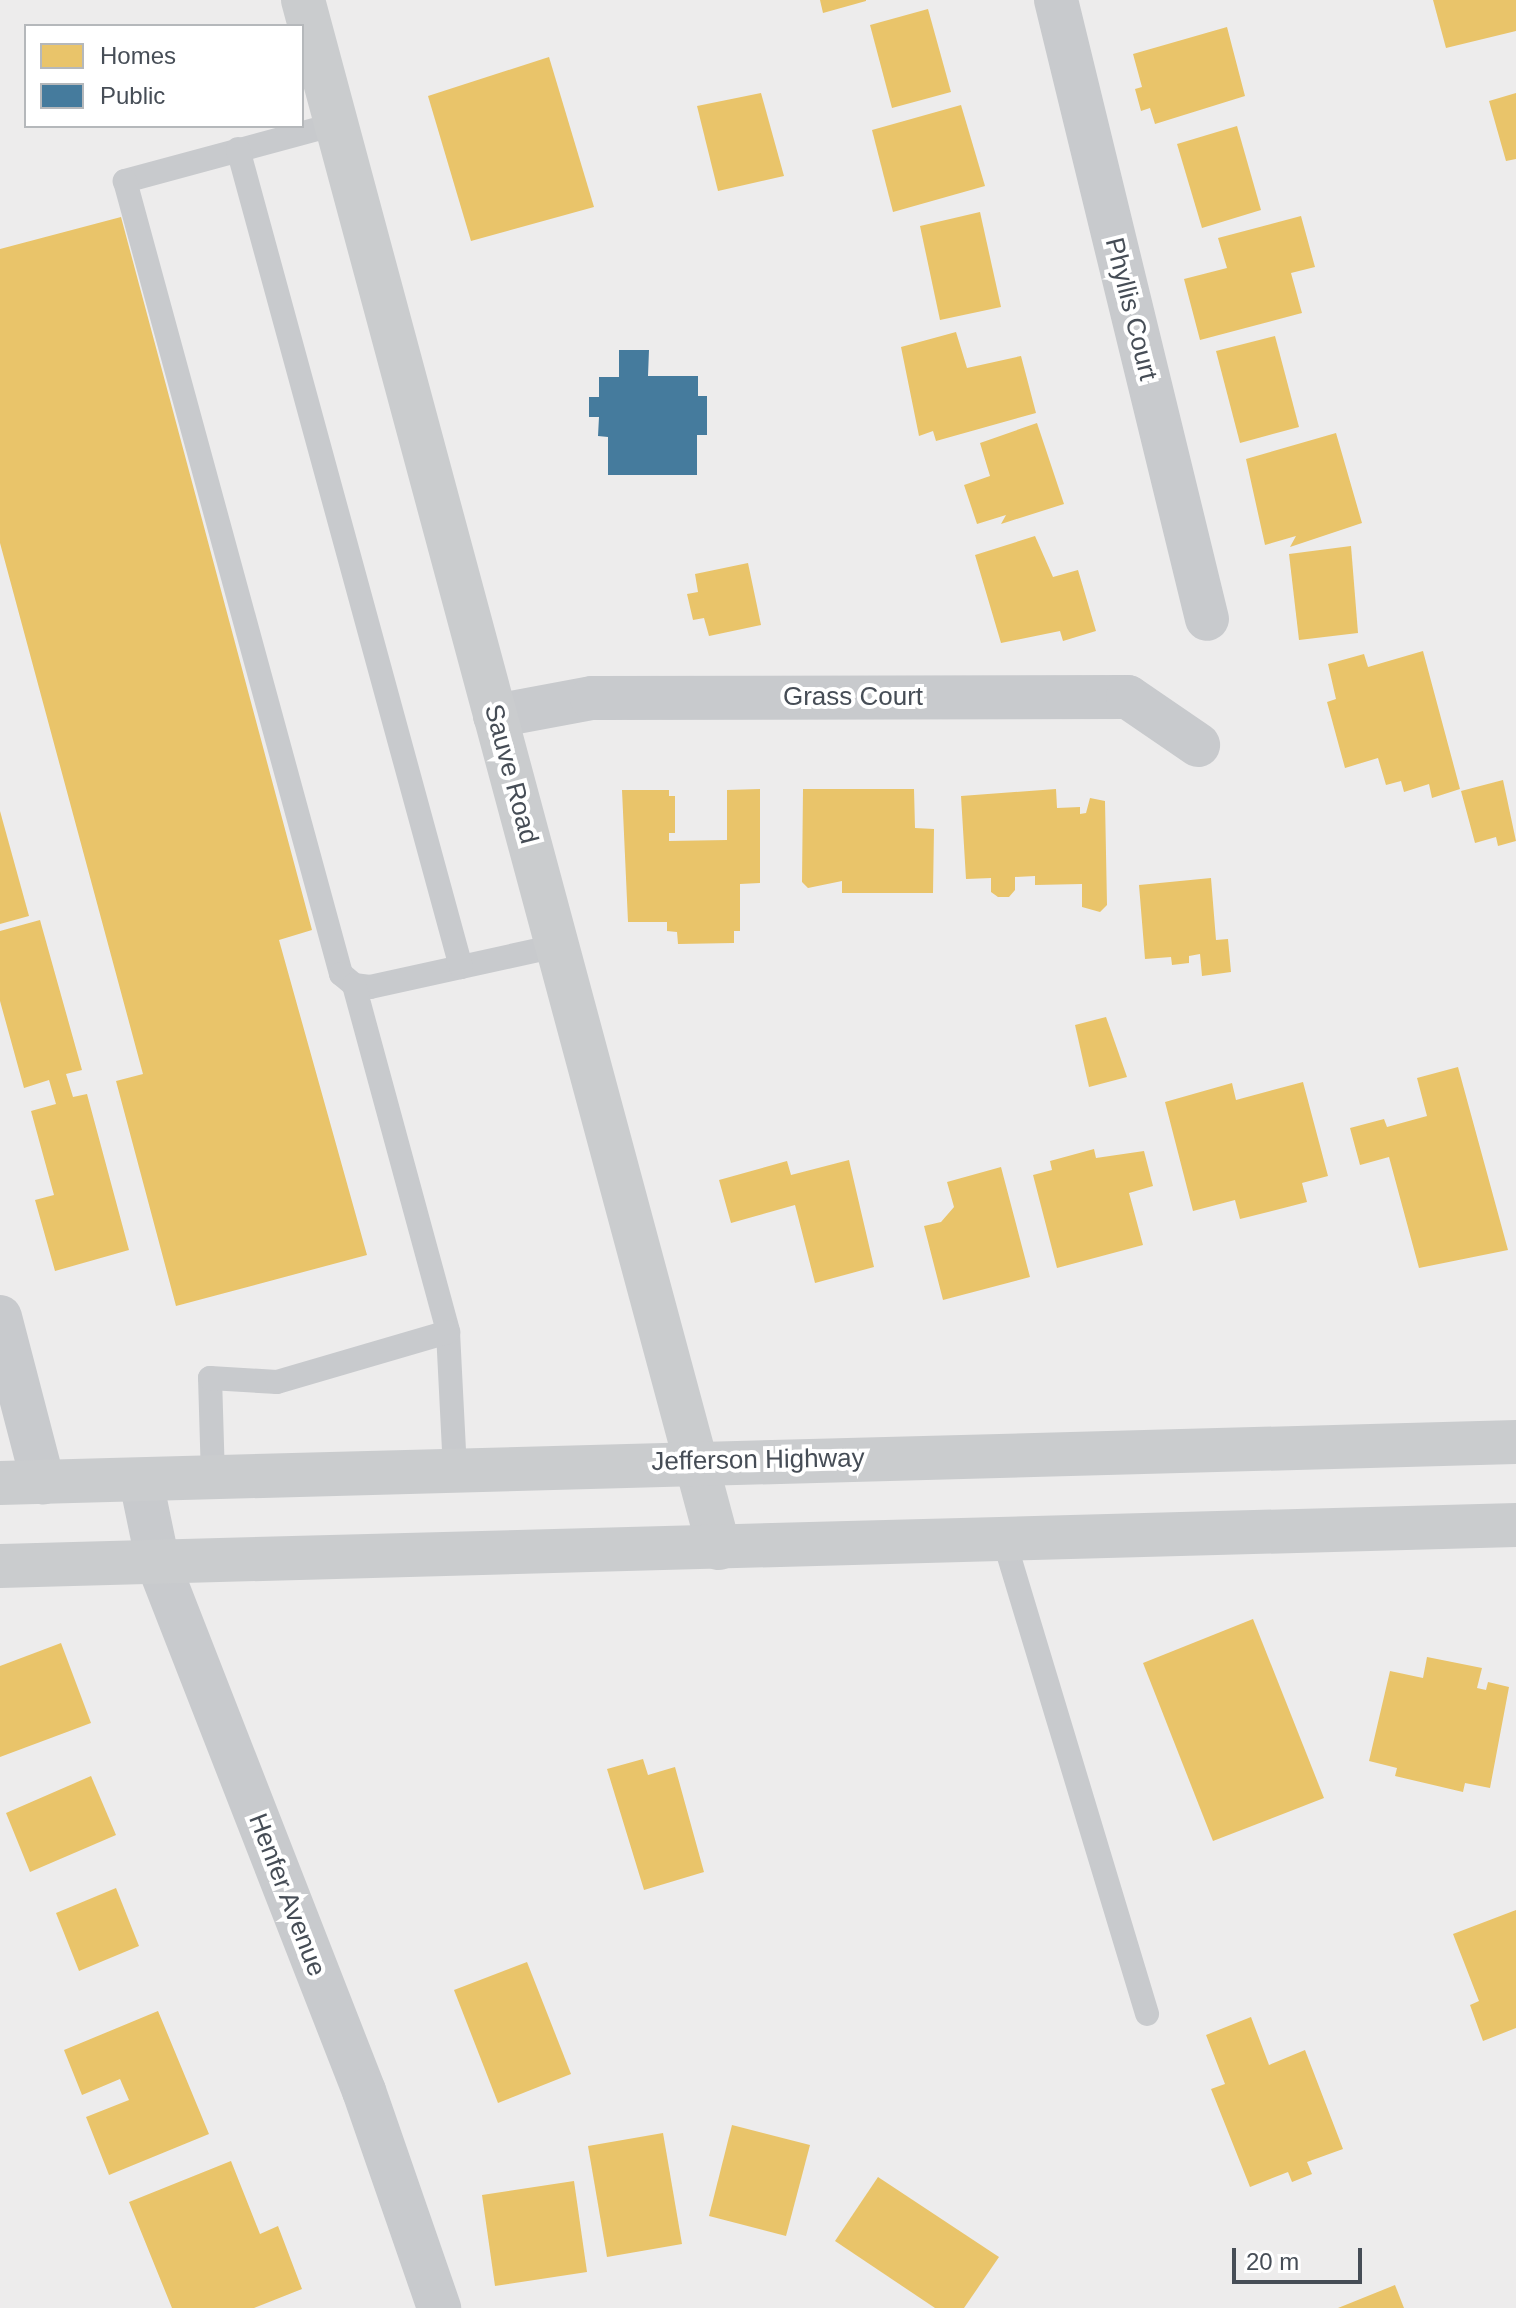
<!DOCTYPE html>
<html>
<head>
<meta charset="utf-8">
<style>
	body { margin:0 }
	#map { position:relative; width:1516px; height:2308px; overflow:hidden; background:#edecec; font-family:Arial,sans-serif }
	div>[style] { position:absolute }
	.homes>* { inset:0; background:#e9c46a }
	.public>* { inset:0; background:#457b9d }
	.lane>* { height:24px; margin:-12px; padding:0 12px; transform-origin:12px; border-radius:12px; background:#c8cacd }
	.street>* { height:44px; margin:-22px; padding:0 22px; transform-origin:22px; border-radius:22px; background:#c8cacd }
	.secondary>* { height:44px; margin:-22px; padding:0 22px; transform-origin:22px; border-radius:22px; background:#caccce }
	span { translate:-50% -50%; white-space:nowrap; text-align:center; line-height:1.15; -webkit-text-stroke:8px #fff; paint-order:stroke }
	.street-label { font-size:26px; color:#464d56 }
	.legend { position:absolute; left:24px; top:24px; width:280px; height:104px; box-sizing:border-box; background:#fff; border:2px solid #b5b8bb; margin:0; padding:10px 14px; list-style:none; font-size:24px; color:#464d56 }
	.legend li { display:flex; align-items:center; gap:16px; height:40px }
	.legend b { width:40px; border:2px solid #b5b8bb }
	.scale { position:absolute; left:1232px; top:2248px; width:130px; height:36px; box-sizing:border-box; border:4px solid #464d56; border-top:0; padding-left:10px; font-size:24px; line-height:28px; white-space:nowrap; color:#464d56; -webkit-text-stroke:6px #fff; paint-order:stroke }
</style>
</head>
<body>
<div id="map">
	<div class="homes">
		<div style="clip-path:polygon(820px 0,866px 0,866px 1px,823px 13px)"></div>
		<div style="clip-path:polygon(1433px 0,1516px 0,1516px 31px,1446px 48px)"></div>
		<div style="clip-path:polygon(928px 9px,951px 92px,892px 108px,870px 25px)"></div>
		<div style="clip-path:polygon(1227px 27px,1245px 96px,1155px 124px,1150px 108px,1141px 111px,1135px 89px,1142px 87px,1133px 54px)"></div>
		<div style="clip-path:polygon(549px 57px,594px 207px,471px 241px,428px 96px)"></div>
		<div style="clip-path:polygon(761px 93px,784px 176px,718px 191px,697px 106px)"></div>
		<div style="clip-path:polygon(1516px 93px,1516px 159px,1506px 161px,1489px 101px)"></div>
		<div style="clip-path:polygon(961px 105px,985px 186px,893px 212px,872px 130px)"></div>
		<div style="clip-path:polygon(1237px 126px,1261px 210px,1202px 228px,1177px 144px)"></div>
		<div style="clip-path:polygon(980px 212px,1001px 307px,940px 320px,920px 226px)"></div>
		<div style="clip-path:polygon(1301px 216px,1315px 267px,1291px 273px,1302px 313px,1200px 340px,1184px 279px,1227px 268px,1218px 238px)"></div>
		<div style="clip-path:polygon(121px 217px,312px 930px,279px 940px,367px 1255px,176px 1306px,116px 1081px,143px 1074px,0 543px,0 249px)"></div>
		<div style="clip-path:polygon(956px 332px,967px 368px,1021px 356px,1036px 413px,936px 441px,933px 431px,919px 436px,901px 347px)"></div>
		<div style="clip-path:polygon(1275px 336px,1299px 427px,1240px 443px,1216px 351px)"></div>
		<div style="clip-path:polygon(1037px 423px,1064px 504px,1001px 524px,1006px 515px,977px 524px,964px 485px,990px 476px,980px 443px)"></div>
		<div style="clip-path:polygon(1336px 433px,1362px 523px,1290px 547px,1296px 536px,1265px 545px,1246px 459px)"></div>
		<div style="clip-path:polygon(1035px 536px,1053px 577px,1078px 570px,1096px 631px,1063px 641px,1060px 631px,1001px 643px,975px 555px)"></div>
		<div style="clip-path:polygon(1351px 546px,1358px 633px,1299px 640px,1289px 554px)"></div>
		<div style="clip-path:polygon(748px 563px,761px 625px,709px 636px,704px 618px,693px 620px,687px 594px,698px 592px,695px 574px)"></div>
		<div style="clip-path:polygon(1423px 651px,1460px 789px,1432px 798px,1429px 784px,1404px 792px,1401px 781px,1386px 785px,1378px 758px,1345px 768px,1327px 702px,1336px 699px,1328px 664px,1364px 654px,1368px 667px)"></div>
		<div style="clip-path:polygon(1503px 780px,1516px 841px,1498px 846px,1496px 837px,1475px 843px,1461px 791px)"></div>
		<div style="clip-path:polygon(760px 789px,760px 883px,740px 884px,740px 931px,734px 931px,734px 943px,678px 944px,677px 932px,667px 931px,667px 922px,628px 922px,622px 790px,669px 790px,669px 796px,675px 796px,675px 833px,669px 833px,669px 841px,727px 840px,727px 790px)"></div>
		<div style="clip-path:polygon(803px 789px,914px 789px,915px 828px,934px 829px,933px 893px,842px 893px,842px 881px,808px 888px,802px 882px)"></div>
		<div style="clip-path:polygon(1056px 789px,1057px 808px,1080px 807px,1080px 814px,1086px 813px,1090px 798px,1105px 801px,1107px 905px,1100px 912px,1082px 907px,1082px 884px,1035px 885px,1035px 876px,1015px 877px,1015px 890px,1009px 897px,998px 897px,991px 892px,991px 878px,966px 879px,961px 796px)"></div>
		<div style="clip-path:polygon(0 811px,29px 916px,0 924px)"></div>
		<div style="clip-path:polygon(1211px 878px,1216px 940px,1228px 939px,1231px 972px,1202px 976px,1200px 954px,1189px 956px,1189px 963px,1172px 965px,1171px 957px,1145px 959px,1139px 885px)"></div>
		<div style="clip-path:polygon(40px 920px,82px 1070px,66px 1074px,73px 1097px,87px 1094px,129px 1250px,55px 1271px,35px 1200px,54px 1195px,31px 1111px,56px 1104px,49px 1080px,24px 1088px,0 1001px,0 931px)"></div>
		<div style="clip-path:polygon(1106px 1017px,1127px 1077px,1089px 1087px,1075px 1025px)"></div>
		<div style="clip-path:polygon(1458px 1067px,1508px 1250px,1419px 1268px,1389px 1157px,1360px 1165px,1350px 1128px,1384px 1119px,1387px 1127px,1427px 1116px,1417px 1078px)"></div>
		<div style="clip-path:polygon(1303px 1082px,1328px 1176px,1302px 1183px,1307px 1202px,1240px 1219px,1235px 1200px,1193px 1211px,1165px 1102px,1232px 1083px,1236px 1100px)"></div>
		<div style="clip-path:polygon(1094px 1149px,1096px 1158px,1144px 1151px,1153px 1186px,1129px 1193px,1143px 1245px,1057px 1268px,1033px 1175px,1052px 1170px,1050px 1161px)"></div>
		<div style="clip-path:polygon(849px 1160px,874px 1267px,815px 1283px,795px 1205px,731px 1223px,719px 1180px,787px 1161px,791px 1175px)"></div>
		<div style="clip-path:polygon(1001px 1167px,1030px 1277px,943px 1300px,924px 1226px,941px 1222px,954px 1207px,947px 1182px)"></div>
		<div style="clip-path:polygon(1253px 1619px,1324px 1798px,1213px 1841px,1143px 1663px)"></div>
		<div style="clip-path:polygon(61px 1643px,91px 1723px,0 1757px,0 1666px)"></div>
		<div style="clip-path:polygon(1427px 1657px,1482px 1668px,1477px 1688px,1486px 1690px,1488px 1682px,1509px 1687px,1490px 1788px,1465px 1783px,1463px 1792px,1395px 1776px,1397px 1768px,1369px 1761px,1390px 1671px,1423px 1678px)"></div>
		<div style="clip-path:polygon(643px 1759px,648px 1775px,675px 1767px,704px 1872px,644px 1890px,607px 1769px)"></div>
		<div style="clip-path:polygon(91px 1776px,116px 1835px,30px 1872px,6px 1813px)"></div>
		<div style="clip-path:polygon(116px 1888px,139px 1946px,79px 1971px,56px 1913px)"></div>
		<div style="clip-path:polygon(1516px 1910px,1516px 2028px,1483px 2041px,1470px 2005px,1479px 2001px,1453px 1934px)"></div>
		<div style="clip-path:polygon(527px 1962px,571px 2074px,498px 2103px,454px 1990px)"></div>
		<div style="clip-path:polygon(158px 2011px,209px 2134px,109px 2175px,86px 2117px,129px 2100px,120px 2079px,82px 2095px,64px 2050px)"></div>
		<div style="clip-path:polygon(1251px 2017px,1269px 2065px,1305px 2050px,1343px 2149px,1307px 2162px,1312px 2174px,1292px 2182px,1288px 2172px,1250px 2187px,1211px 2089px,1225px 2084px,1206px 2035px)"></div>
		<div style="clip-path:polygon(732px 2125px,810px 2145px,786px 2236px,709px 2216px)"></div>
		<div style="clip-path:polygon(663px 2133px,682px 2244px,607px 2257px,588px 2146px)"></div>
		<div style="clip-path:polygon(231px 2161px,260px 2234px,278px 2226px,302px 2289px,254px 2308px,172px 2308px,129px 2202px)"></div>
		<div style="clip-path:polygon(878px 2177px,999px 2257px,964px 2308px,935px 2308px,835px 2241px)"></div>
		<div style="clip-path:polygon(574px 2181px,587px 2272px,495px 2286px,482px 2195px)"></div>
		<div style="clip-path:polygon(1395px 2285px,1404px 2308px,1338px 2308px)"></div>
	</div>
	<div class="public">
		<div style="clip-path:polygon(619px 350px,649px 350px,648px 376px,698px 376px,698px 396px,707px 396px,707px 435px,697px 435px,697px 475px,608px 475px,608px 437px,598px 436px,599px 417px,589px 417px,589px 397px,599px 397px,599px 377px,619px 377px)"></div>
	</div>
	<div class="lane">
		<div style="left:336px;top:124px;width:219px;rotate:164.9deg"></div>
		<div style="left:125px;top:181px;width:822px;rotate:74.76deg"></div>
		<div style="left:341px;top:974px;width:17px;rotate:40deg"></div>
		<div style="left:354px;top:985px;width:16px;rotate:7deg"></div>
		<div style="left:370px;top:987px;width:191px;rotate:-12.4deg"></div>
		<div style="left:238px;top:149px;width:848px;rotate:74.75deg"></div>
		<div style="left:354px;top:985px;width:360px;rotate:74.8deg"></div>
		<div style="left:448px;top:1332px;width:138px;rotate:87.1deg"></div>
		<div style="left:213px;top:1478px;width:100px;rotate:-91.7deg"></div>
		<div style="left:210px;top:1378px;width:67px;rotate:3.4deg"></div>
		<div style="left:277px;top:1382px;width:178px;rotate:-16.3deg"></div>
		<div style="left:1004px;top:1540px;width:495px;rotate:73.2deg"></div>
	</div>
	<div class="street">
		<div style="left:1056px;top:0;width:637px;rotate:76.29deg"></div>
		<div style="left:495px;top:716px;width:99px;rotate:-10.5deg"></div>
		<div style="left:592px;top:698px;width:536px;rotate:-0.11deg"></div>
		<div style="left:1128px;top:697px;width:85px;rotate:34.4deg"></div>
		<div style="left:0;top:1317px;width:171px;rotate:75.4deg"></div>
		<div style="left:141px;top:1481px;width:84px;rotate:78.3deg"></div>
		<div style="left:158px;top:1563px;width:567px;rotate:68.69deg"></div>
		<div style="left:364px;top:2091px;width:230px;rotate:70.9deg"></div>
	</div>
	<div class="secondary">
		<div style="left:303px;top:0;width:1603px;rotate:74.96deg"></div>
		<div style="left:0;top:1483px;width:1517px;rotate:-1.55deg"></div>
		<div style="left:0;top:1566px;width:1517px;rotate:-1.55deg"></div>
	</div>
	<div class="street-label">
		<span style="left:1131px;top:309px;rotate:76deg">Phyllis Court</span>
		<span style="left:853px;top:697px">Grass Court</span>
		<span style="left:511px;top:774px;rotate:75deg">Sauve Road</span>
		<span style="left:758px;top:1460px;rotate:-1deg">Jefferson Highway</span>
		<span style="left:287px;top:1895px;rotate:69deg">Henfer Avenue</span>
	</div>
	<ul class="legend">
	<li><b style="height:22px;background:#e9c46a"></b>Homes</li>
	<li><b style="height:22px;background:#457b9d"></b>Public</li>
	</ul>
	<div class="scale">20 m</div>
</div>
</body>
</html>
